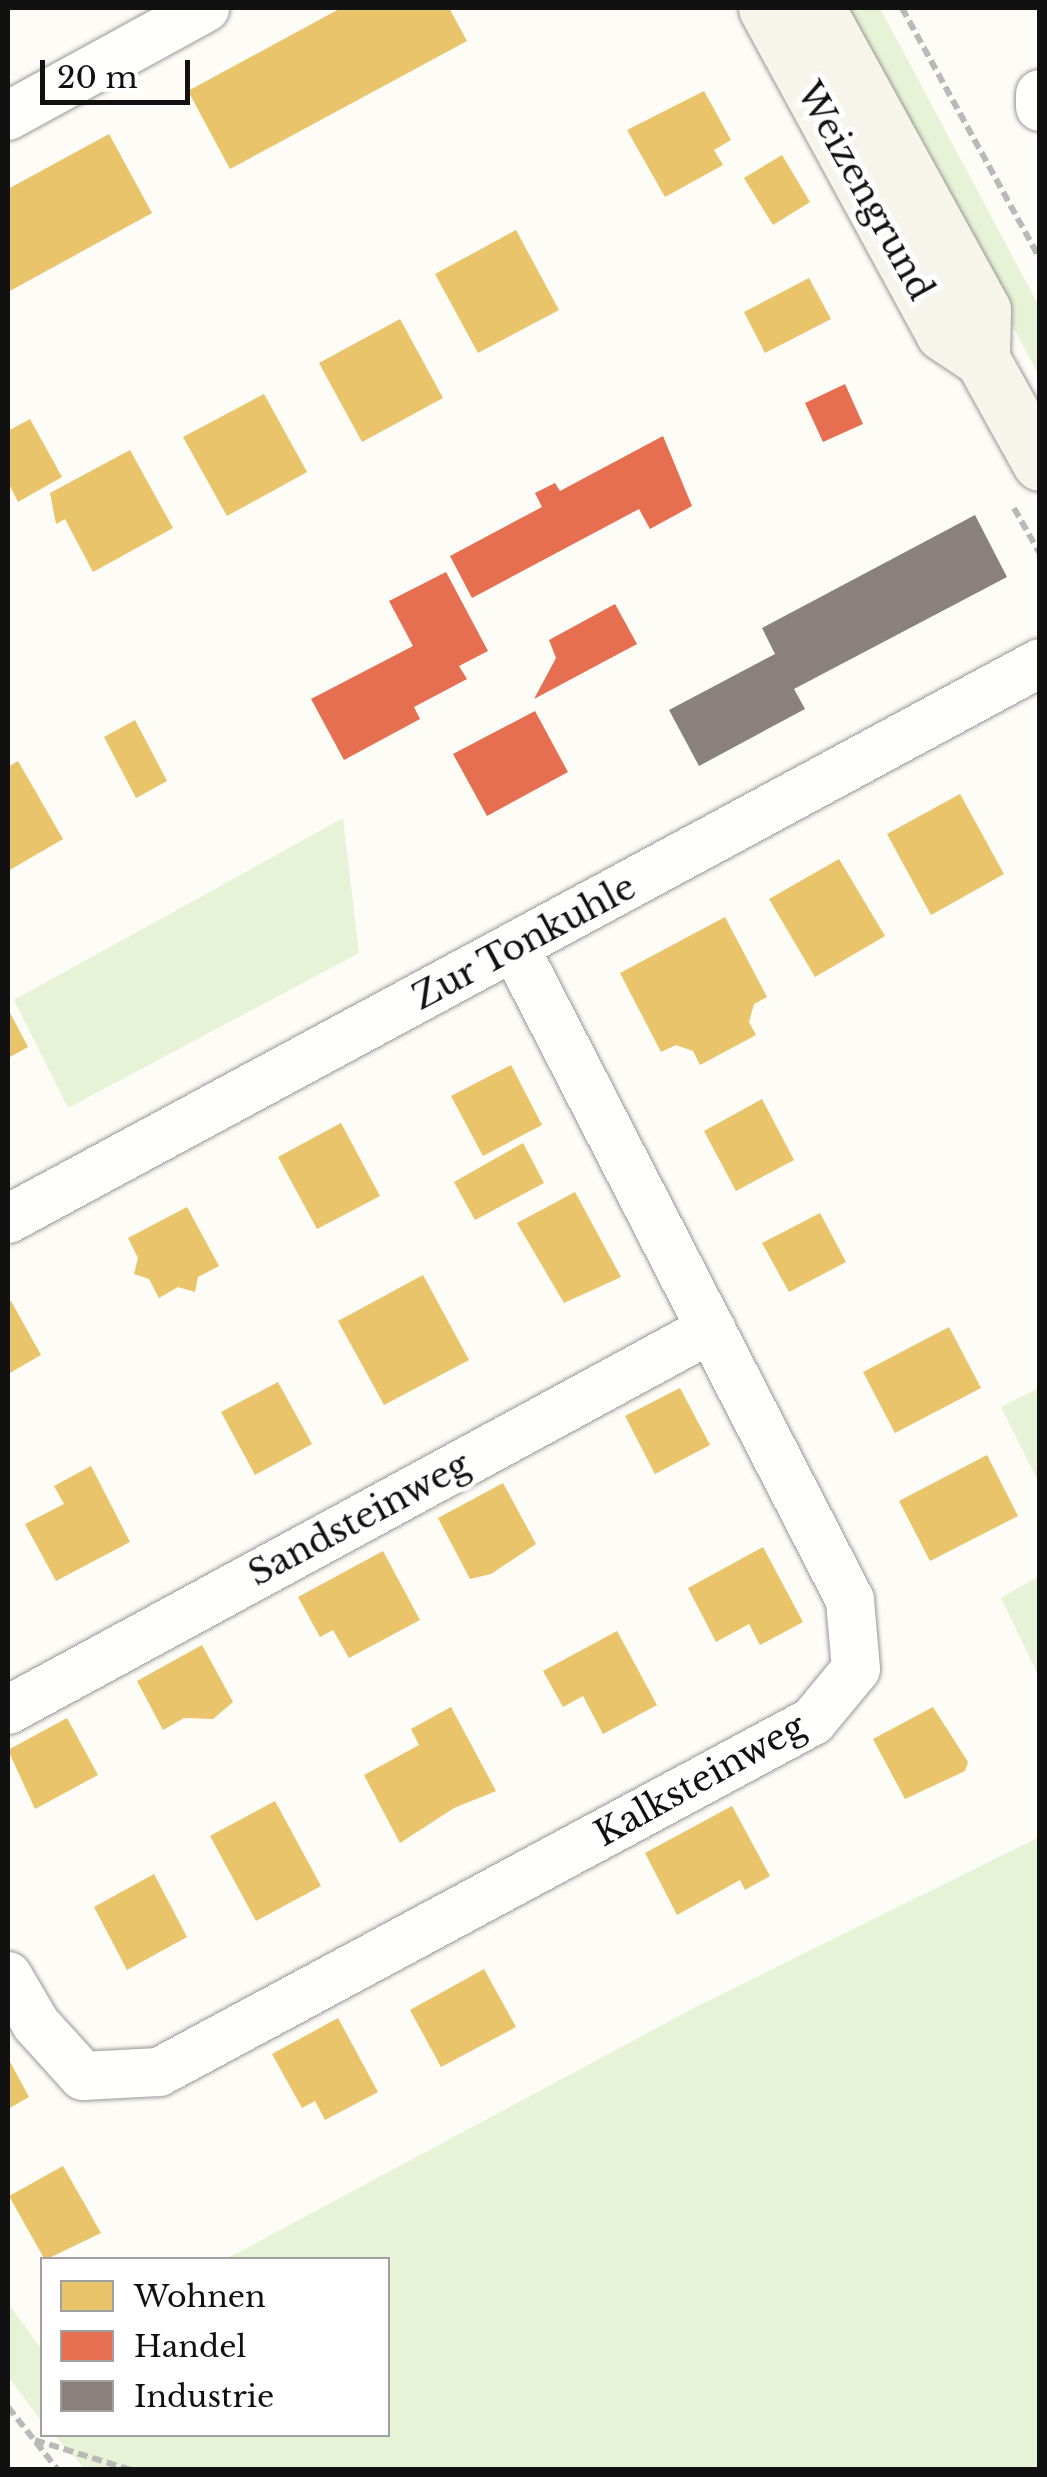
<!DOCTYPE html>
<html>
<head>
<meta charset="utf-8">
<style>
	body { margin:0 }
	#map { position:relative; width:1047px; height:2477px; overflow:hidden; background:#fdfcf7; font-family:"Libre Baskerville",serif }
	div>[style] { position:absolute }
	.green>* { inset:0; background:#e7f3d7 }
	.homes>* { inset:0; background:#e9c46a }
	.shops>* { inset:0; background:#e76f51 }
	.industry>* { inset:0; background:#8a817c }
	.path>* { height:6px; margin-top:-3px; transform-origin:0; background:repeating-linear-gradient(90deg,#b9b9b8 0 10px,transparent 0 15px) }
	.roads { filter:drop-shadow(0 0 2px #979795) drop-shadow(0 0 2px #979795) }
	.street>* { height:48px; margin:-24px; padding:0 24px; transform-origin:24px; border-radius:24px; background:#fffffe }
	.secondary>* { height:55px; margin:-27.5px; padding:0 27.5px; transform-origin:27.5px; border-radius:27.5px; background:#f6f4eb }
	span { translate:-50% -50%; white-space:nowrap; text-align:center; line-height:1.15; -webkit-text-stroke:10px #fff; paint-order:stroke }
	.street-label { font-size:35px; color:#111 }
	.frame { position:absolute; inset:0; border:10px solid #111; pointer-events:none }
	.legend { position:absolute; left:40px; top:2257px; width:350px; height:180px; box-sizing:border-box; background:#fff; border:2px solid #a0a0a0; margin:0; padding:12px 18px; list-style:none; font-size:30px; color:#111 }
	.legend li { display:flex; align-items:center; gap:20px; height:50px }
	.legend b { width:50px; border:2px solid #a0a0a0 }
	.scale { position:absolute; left:40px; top:60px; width:150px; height:45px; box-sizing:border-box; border:5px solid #111; border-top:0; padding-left:12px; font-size:30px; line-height:35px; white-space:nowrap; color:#111; -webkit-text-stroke:8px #fff; paint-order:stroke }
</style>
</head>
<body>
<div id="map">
	<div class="green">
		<div style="clip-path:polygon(839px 8px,880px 8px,1039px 306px,1039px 375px)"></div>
		<div style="clip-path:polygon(343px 818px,359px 953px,68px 1108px,14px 1000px)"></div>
		<div style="clip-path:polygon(1039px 1388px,1039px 1483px,1001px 1407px)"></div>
		<div style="clip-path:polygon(1039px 1576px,1039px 1677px,1001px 1598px)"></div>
		<div style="clip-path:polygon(1039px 1837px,1039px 2469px,86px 2470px,54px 2435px,388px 2434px,388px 2260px,226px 2259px,694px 2008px)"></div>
		<div style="clip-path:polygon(8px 2303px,42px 2350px,42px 2422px,8px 2376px)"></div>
	</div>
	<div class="homes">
		<div style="clip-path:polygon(341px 8px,449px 8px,467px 41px,230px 169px,188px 91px)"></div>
		<div style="clip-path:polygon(704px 91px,731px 140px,714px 150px,723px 165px,665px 197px,627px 130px)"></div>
		<div style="clip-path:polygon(109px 134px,152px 213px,8px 292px,8px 189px)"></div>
		<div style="clip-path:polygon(782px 155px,810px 202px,773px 225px,744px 178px)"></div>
		<div style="clip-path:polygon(516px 230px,559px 310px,478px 353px,435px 274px)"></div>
		<div style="clip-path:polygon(809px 278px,831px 319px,765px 353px,744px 312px)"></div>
		<div style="clip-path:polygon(400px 319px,443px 398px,362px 442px,319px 363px)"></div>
		<div style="clip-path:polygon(264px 394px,307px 472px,227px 516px,183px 437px)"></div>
		<div style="clip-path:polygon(30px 419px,62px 477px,18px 502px,8px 482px,8px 431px)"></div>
		<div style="clip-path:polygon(130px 450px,173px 528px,93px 572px,65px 519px,56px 524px,50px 493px)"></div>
		<div style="clip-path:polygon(135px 720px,167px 781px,136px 798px,104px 737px)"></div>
		<div style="clip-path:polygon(18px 761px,63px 839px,8px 871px,8px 767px)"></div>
		<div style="clip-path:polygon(960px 794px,1004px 874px,931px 915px,887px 834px)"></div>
		<div style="clip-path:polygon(839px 859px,885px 936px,815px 977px,769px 899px)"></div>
		<div style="clip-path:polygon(725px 917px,767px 997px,754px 1004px,749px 1022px,756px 1035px,700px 1065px,693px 1051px,676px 1045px,661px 1052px,620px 973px)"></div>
		<div style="clip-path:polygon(8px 1009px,28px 1047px,8px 1058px)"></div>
		<div style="clip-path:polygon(511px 1065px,542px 1125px,483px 1156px,451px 1096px)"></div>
		<div style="clip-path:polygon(762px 1099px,794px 1160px,736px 1191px,704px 1131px)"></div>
		<div style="clip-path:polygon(341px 1123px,380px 1196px,317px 1229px,278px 1157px)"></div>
		<div style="clip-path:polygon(523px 1143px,544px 1183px,475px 1220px,454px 1182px)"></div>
		<div style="clip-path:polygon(575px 1192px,621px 1277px,564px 1303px,517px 1223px)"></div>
		<div style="clip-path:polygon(187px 1207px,219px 1266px,198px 1277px,195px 1292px,178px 1287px,159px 1298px,149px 1279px,134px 1274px,138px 1258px,128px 1238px)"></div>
		<div style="clip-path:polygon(820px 1213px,846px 1262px,789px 1292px,762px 1243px)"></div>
		<div style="clip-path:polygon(423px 1275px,469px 1360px,384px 1405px,338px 1321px)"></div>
		<div style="clip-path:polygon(11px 1301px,41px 1355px,8px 1374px,8px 1303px)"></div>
		<div style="clip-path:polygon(949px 1327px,981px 1388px,895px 1433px,863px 1372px)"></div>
		<div style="clip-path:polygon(278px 1382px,312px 1444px,255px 1475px,221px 1412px)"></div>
		<div style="clip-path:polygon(680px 1388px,710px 1445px,655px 1474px,625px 1416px)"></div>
		<div style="clip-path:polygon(987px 1455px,1018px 1516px,930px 1561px,899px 1501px)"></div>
		<div style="clip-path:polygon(91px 1466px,130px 1542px,56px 1581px,25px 1524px,64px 1504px,54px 1486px)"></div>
		<div style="clip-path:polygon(503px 1483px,536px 1544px,491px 1574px,470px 1579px,438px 1518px)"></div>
		<div style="clip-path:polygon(763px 1547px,803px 1622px,760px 1645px,749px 1624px,716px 1642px,688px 1588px)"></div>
		<div style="clip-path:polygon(383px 1551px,420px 1620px,349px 1658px,333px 1630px,320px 1637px,298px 1597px)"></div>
		<div style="clip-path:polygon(617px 1631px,657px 1705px,603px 1734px,583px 1696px,563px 1707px,543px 1671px)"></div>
		<div style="clip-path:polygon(202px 1645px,233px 1702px,213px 1719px,184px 1718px,163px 1730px,137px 1681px)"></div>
		<div style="clip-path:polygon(451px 1707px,496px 1791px,454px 1808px,400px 1843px,364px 1775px,419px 1745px,411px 1729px)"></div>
		<div style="clip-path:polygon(933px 1707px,968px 1762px,965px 1771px,905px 1799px,873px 1739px)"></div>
		<div style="clip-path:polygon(67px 1718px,98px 1775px,35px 1809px,8px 1750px)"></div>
		<div style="clip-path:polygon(275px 1801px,321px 1886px,256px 1921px,210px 1836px)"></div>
		<div style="clip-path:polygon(732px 1806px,770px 1876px,745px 1890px,740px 1880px,677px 1915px,645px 1853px)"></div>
		<div style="clip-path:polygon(154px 1874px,187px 1937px,127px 1970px,94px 1907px)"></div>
		<div style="clip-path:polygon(484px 1969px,516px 2027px,441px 2067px,410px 2010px)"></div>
		<div style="clip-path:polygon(338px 2018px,378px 2092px,325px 2120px,315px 2101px,302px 2108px,272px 2054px)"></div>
		<div style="clip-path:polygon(8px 2058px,29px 2097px,8px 2109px)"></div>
		<div style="clip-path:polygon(63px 2166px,101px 2233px,45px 2260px,9px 2196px)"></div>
	</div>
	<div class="shops">
		<div style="clip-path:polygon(845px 384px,863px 424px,823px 442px,805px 403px)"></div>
		<div style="clip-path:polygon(663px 436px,692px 506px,650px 529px,639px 509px,472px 598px,450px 556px,542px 507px,535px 493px,555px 483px,560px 491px)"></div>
		<div style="clip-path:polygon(446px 572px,488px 651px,459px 666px,467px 679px,414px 707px,420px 719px,344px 760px,311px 699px,413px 646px,389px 601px)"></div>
		<div style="clip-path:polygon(615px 604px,637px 644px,534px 699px,556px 658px,549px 640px)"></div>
		<div style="clip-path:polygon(535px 711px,568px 772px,487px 816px,453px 754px)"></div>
	</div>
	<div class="industry">
		<div style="clip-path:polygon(975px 515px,1007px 577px,794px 689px,805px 709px,699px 766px,669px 710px,775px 654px,762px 628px)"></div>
	</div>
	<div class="path">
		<div style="left:902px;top:8px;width:286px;rotate:61.2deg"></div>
		<div style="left:1014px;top:508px;width:53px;rotate:60.5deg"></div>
		<div style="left:8px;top:2407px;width:80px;rotate:51.6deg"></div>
		<div style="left:35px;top:2440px;width:101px;rotate:17.4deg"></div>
	</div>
	<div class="roads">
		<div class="street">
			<div style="left:1040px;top:94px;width:13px;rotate:90deg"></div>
			<div style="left:8px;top:116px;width:225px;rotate:-28.7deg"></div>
			<div style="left:8px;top:1219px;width:1172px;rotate:-28.31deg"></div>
			<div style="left:8px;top:1710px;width:800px;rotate:-28.46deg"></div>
			<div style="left:8px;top:1976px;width:56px;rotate:59.7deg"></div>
			<div style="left:36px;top:2024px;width:70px;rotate:47.9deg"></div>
			<div style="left:83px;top:2076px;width:76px;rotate:-3deg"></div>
			<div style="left:159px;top:2072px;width:742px;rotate:-28.22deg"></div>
			<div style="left:813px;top:1721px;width:67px;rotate:-50.4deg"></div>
			<div style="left:856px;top:1669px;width:69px;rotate:-95deg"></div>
			<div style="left:850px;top:1600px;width:733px;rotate:-117.19deg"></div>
		</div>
		<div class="secondary">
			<div style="left:766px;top:8px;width:370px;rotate:61.4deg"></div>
			<div style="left:943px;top:333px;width:47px;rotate:33.7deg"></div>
			<div style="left:982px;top:359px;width:119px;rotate:60.9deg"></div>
			<div style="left:817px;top:8px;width:345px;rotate:61.2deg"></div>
			<div style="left:983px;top:310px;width:49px;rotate:91.2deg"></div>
		</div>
	</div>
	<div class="street-label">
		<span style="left:865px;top:191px;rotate:61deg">Weizengrund</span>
		<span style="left:524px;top:942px;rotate:-28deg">Zur Tonkuhle</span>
		<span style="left:359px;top:1519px;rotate:-28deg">Sandsteinweg</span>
		<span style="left:700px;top:1780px;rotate:-29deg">Kalksteinweg</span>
	</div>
	<div class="frame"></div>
	<ul class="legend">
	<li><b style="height:28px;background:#e9c46a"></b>Wohnen</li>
	<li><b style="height:28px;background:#e76f51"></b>Handel</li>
	<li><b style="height:28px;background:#8a817c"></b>Industrie</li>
	</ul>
	<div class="scale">20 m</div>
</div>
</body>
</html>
